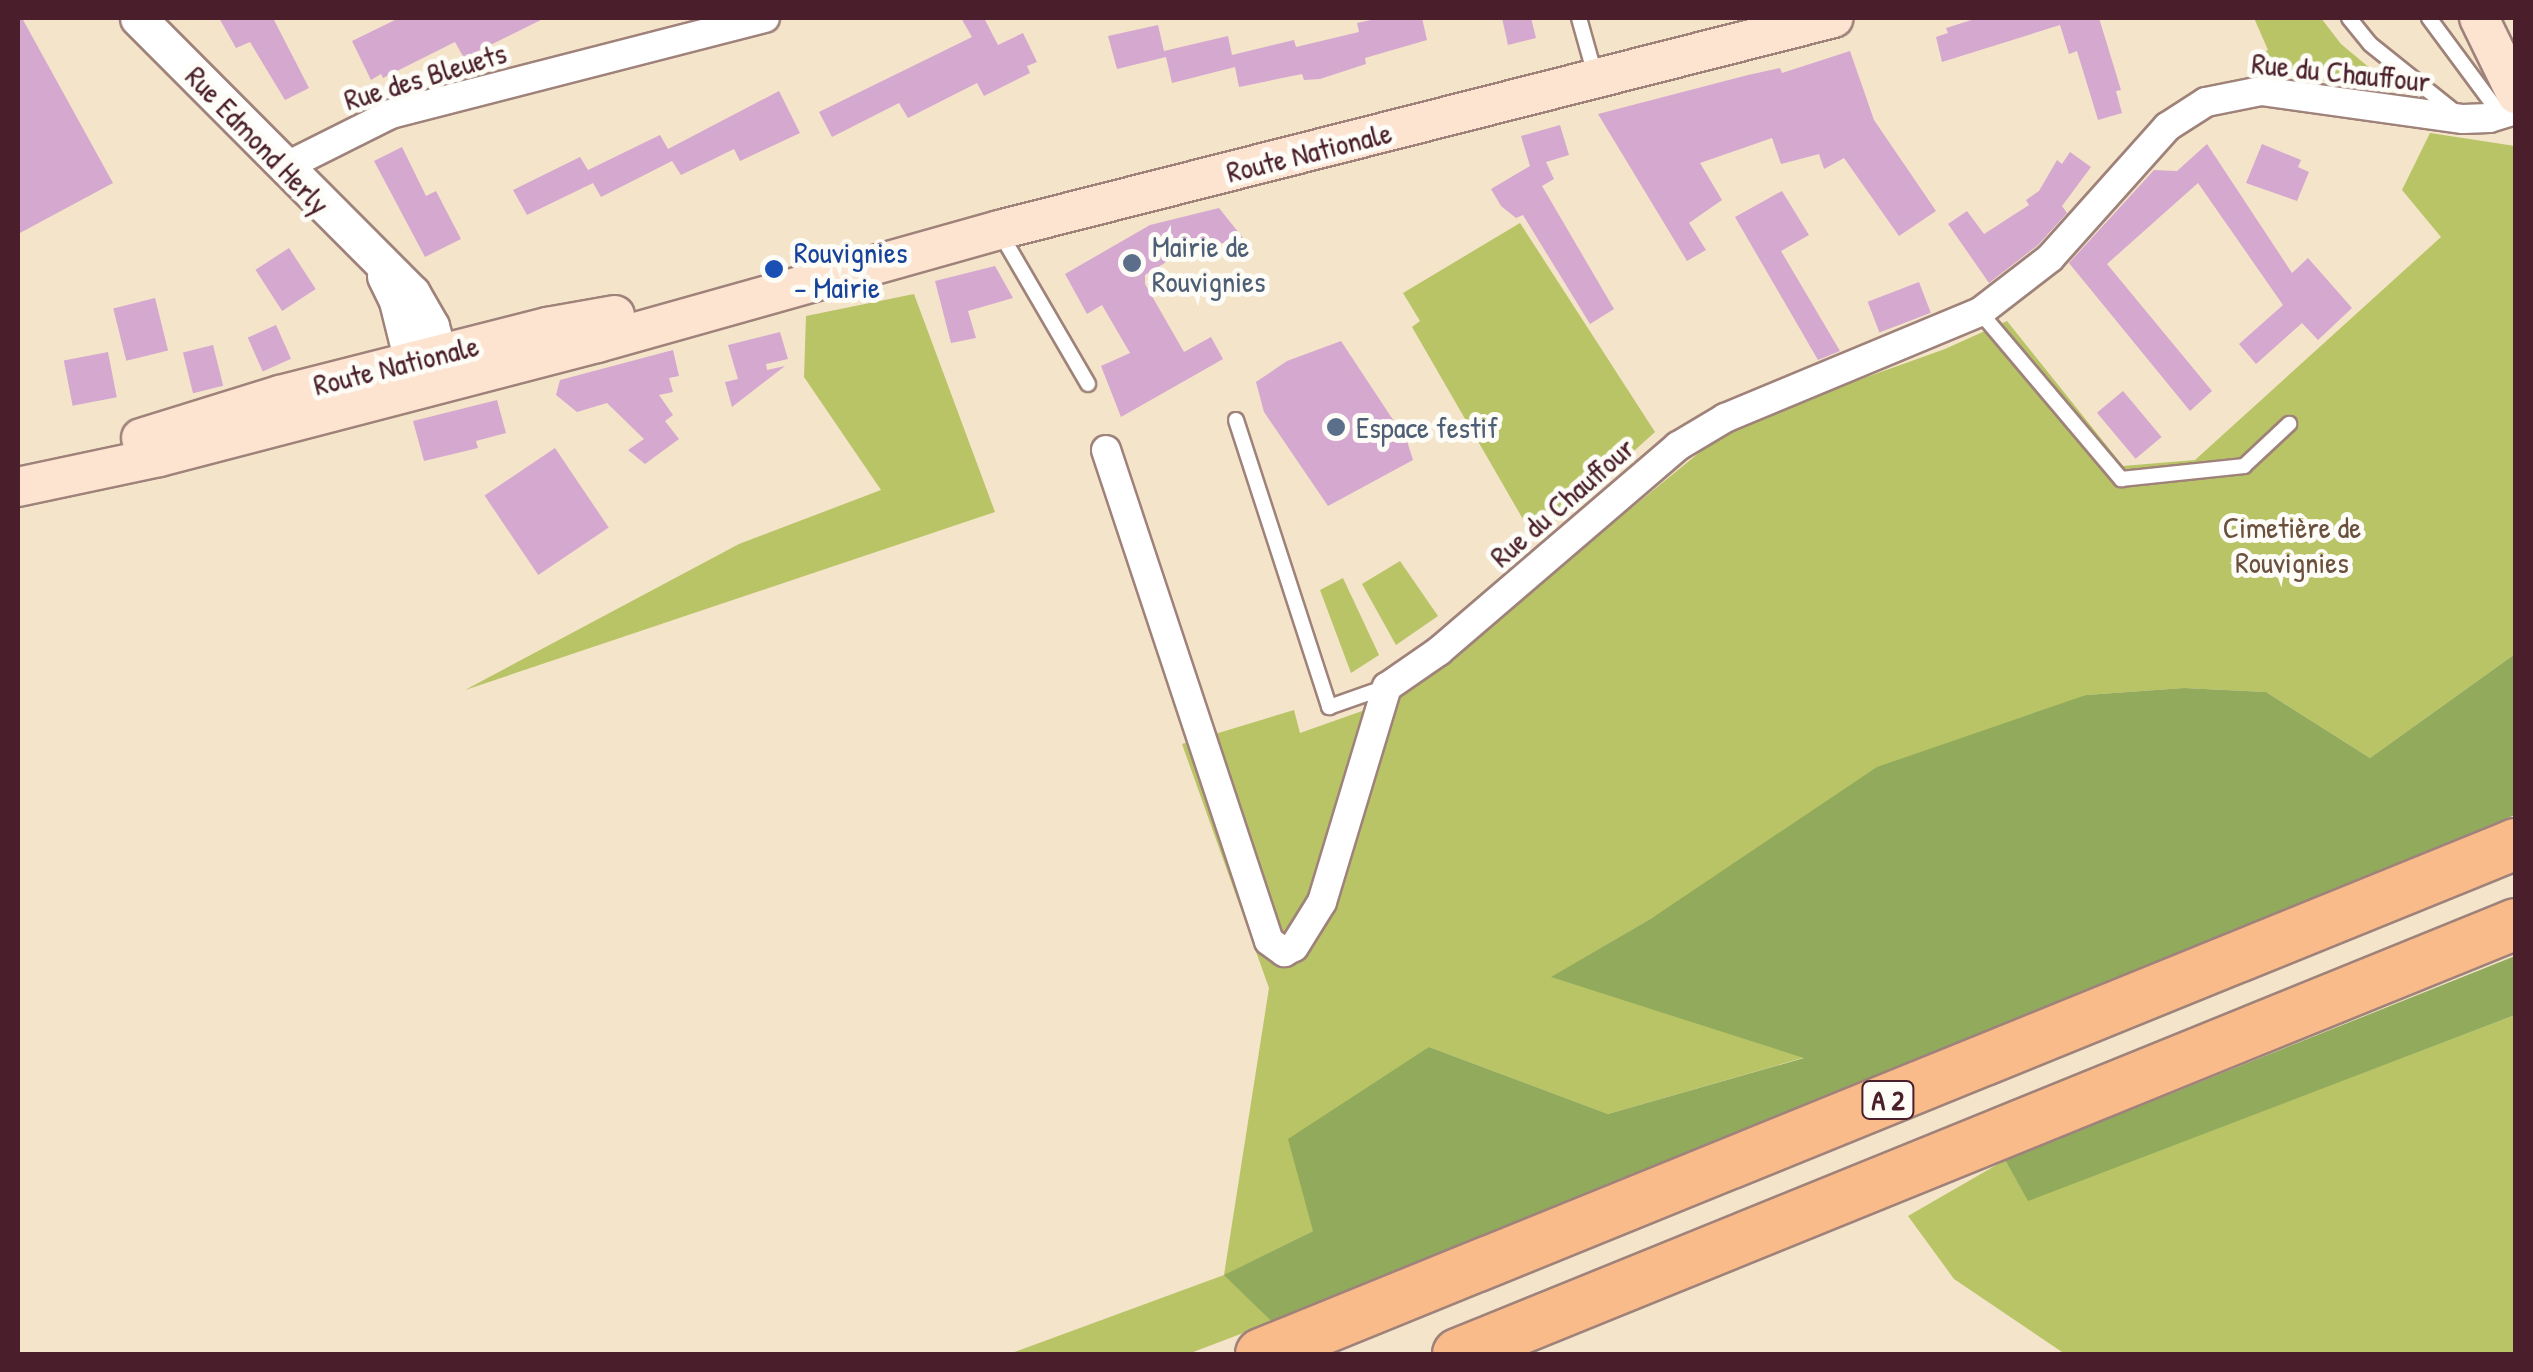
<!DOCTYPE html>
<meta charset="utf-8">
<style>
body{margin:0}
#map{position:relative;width:2533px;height:1372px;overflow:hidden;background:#f4e4ca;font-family:"Patrick Hand",sans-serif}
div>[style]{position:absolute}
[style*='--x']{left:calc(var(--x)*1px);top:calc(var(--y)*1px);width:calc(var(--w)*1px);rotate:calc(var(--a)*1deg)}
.green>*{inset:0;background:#b8c466}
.forest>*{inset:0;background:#92aa5b}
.building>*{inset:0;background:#d5a8d0;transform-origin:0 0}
.roads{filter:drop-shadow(2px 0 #9f827a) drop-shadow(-2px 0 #9f827a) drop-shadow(0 2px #9f827a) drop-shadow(0 -2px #9f827a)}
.service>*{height:14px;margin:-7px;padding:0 7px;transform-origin:7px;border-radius:7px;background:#fff}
.minor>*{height:28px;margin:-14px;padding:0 14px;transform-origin:14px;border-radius:14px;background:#fff}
.tertiary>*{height:35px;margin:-17.5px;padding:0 17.5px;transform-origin:17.5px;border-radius:17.5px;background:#fff}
.secondary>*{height:38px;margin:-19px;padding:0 19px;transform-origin:19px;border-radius:19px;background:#fde4d1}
.motorway>*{height:50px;margin:-25px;padding:0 25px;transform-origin:25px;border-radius:25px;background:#fabb8b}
.dots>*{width:28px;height:28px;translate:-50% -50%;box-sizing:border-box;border:5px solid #fdfcf7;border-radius:50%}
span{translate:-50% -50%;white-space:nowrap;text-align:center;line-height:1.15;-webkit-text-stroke:10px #fdfcf7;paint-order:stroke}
.shield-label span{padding:2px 8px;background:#fdfcf7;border:2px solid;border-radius:8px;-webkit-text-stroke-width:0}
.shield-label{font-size:28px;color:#4a1f2b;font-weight:700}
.street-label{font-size:30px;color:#4a1f2b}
.service-label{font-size:30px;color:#4e5e75}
.left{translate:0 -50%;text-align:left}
.transit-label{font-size:30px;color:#164399}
.park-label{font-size:30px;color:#6b513d}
.frame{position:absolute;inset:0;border:20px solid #4a1f2b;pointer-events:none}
</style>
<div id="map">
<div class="green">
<i style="clip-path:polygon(2254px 18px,2321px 18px,2341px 44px,2390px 85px,2383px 89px,2255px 72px,2255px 57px,2268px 50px)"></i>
<i style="clip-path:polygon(2430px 133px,2515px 146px,2515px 654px,2370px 758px,2266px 692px,2184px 688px,2086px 695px,1652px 918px,1552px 977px,1806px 1057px,1608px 1114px,1429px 1047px,1313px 1231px,1225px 1275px,1272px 1322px,1188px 1354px,1009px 1354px,1224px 1275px,1269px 988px,1182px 744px,1294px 710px,1300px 733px,1399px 698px,1733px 425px,1945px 349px,2007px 321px,2123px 466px,2195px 460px,2441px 237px,2402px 190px)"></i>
<i style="clip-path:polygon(1520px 223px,1655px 432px,1535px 540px,1412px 327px,1420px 321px,1403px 293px)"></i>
<i style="clip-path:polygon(914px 294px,995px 512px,465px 690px,739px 544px,881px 490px,804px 377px,806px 316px)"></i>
<i style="clip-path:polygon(1400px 561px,1438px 616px,1396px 645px,1362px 584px)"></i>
<i style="clip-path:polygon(1343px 578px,1379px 655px,1351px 673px,1320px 590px)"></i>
<i style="clip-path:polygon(2515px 1015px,2515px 1354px,2065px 1354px,1954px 1279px,1908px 1216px,2005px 1160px,2028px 1200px)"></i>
</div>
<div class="forest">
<i style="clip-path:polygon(2515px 654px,2515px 815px,1272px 1322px,1224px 1275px,1313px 1231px,1288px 1139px,1429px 1047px,1608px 1114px,1804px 1058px,1551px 977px,1652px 918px,1877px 767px,2086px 695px,2184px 688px,2266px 692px,2370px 758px)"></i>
<i style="clip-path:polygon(2515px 956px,2515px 1015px,2028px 1201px,2005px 1160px)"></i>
</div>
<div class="building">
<i style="clip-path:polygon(18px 18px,22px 18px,113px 183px,18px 234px)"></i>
<i style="clip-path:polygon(219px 18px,273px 18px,309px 88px,285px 100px,250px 42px,236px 48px)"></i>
<i style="clip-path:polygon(399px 18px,545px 18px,464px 58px,455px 42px,383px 78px,381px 74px,371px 80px,352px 41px)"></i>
<i style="clip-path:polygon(961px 18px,984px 18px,998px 45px,1023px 33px,1037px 62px,1027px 66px,1030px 73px,984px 96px,977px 83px,908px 118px,899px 103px,832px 137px,819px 112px,972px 37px)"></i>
<i style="clip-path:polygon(1380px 18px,1422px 18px,1427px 40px,1365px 58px,1366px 64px,1320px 79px,1304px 80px,1302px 74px,1239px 87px,1235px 67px,1172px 83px,1166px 57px,1117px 69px,1108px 36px,1158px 25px,1164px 51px,1228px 36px,1232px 55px,1294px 40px,1296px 47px,1359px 32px,1357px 23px)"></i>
<i style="clip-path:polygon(1502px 18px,1531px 18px,1536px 38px,1508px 45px)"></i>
<i style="clip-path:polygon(1978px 18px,2099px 18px,2121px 90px,2116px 91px,2122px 113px,2098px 120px,2077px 51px,2069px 54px,2060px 25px,1942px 62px,1936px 37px,1948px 33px,1946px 28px)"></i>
<i style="clip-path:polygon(1850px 51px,1874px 120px,1936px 211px,1899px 236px,1844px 158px,1824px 169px,1819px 154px,1781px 164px,1772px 138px,1700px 163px,1722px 200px,1689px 223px,1706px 250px,1687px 261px,1598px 114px,1748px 75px,1780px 68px,1782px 73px)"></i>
<i style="clip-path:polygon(779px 91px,800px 133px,740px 161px,734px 149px,681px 175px,672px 161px,601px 197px,593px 183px,527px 215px,513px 190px,580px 157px,588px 170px,660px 135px,668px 149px)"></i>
<i style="clip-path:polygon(1560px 125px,1569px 155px,1546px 162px,1554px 179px,1542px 186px,1614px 309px,1590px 324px,1523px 215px,1516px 218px,1501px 206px,1491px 189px,1530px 166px,1521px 136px)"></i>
<i style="clip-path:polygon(2207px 144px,2292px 273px,2308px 258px,2352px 308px,2318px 340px,2302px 323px,2256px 364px,2239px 344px,2283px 305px,2198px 183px,2107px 264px,2212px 391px,2190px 411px,2069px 263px,2154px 170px,2177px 171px)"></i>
<i style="clip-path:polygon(2262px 144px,2301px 160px,2298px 167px,2309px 172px,2297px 201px,2246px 183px)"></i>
<i style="clip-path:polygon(402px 147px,426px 196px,436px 191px,461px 239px,425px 257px,374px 161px)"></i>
<i style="clip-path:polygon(2070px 152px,2091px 167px,2062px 206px,2067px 213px,2038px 245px,1989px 283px,1948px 224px,1967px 211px,1984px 234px,2029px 205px,2026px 200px,2039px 191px,2057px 160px,2062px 164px)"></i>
<i style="clip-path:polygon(1782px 191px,1809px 235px,1781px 251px,1840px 351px,1818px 360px,1735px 217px)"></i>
<i style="clip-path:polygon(1219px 208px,1243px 238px,1181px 253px,1145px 275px,1145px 284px,1184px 352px,1211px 337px,1223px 359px,1121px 417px,1101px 366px,1130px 353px,1102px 305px,1087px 314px,1065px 274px,1150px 225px)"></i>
<i style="left:289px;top:248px;width:49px;height:40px;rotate:57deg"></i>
<i style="clip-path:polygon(995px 266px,1013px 298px,968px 311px,976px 338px,951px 343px,935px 281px)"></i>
<i style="left:1919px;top:282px;width:33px;height:55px;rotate:69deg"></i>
<i style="left:155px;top:298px;width:54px;height:43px;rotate:76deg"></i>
<i style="left:276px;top:325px;width:37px;height:31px;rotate:66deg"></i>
<i style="clip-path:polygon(780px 332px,788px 359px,766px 364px,767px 370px,785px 366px,732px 407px,725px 382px,738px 379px,728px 345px)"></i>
<i style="clip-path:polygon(1341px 341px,1407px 441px,1413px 460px,1328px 506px,1264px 412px,1256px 382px,1287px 361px)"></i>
<i style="left:213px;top:345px;width:42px;height:31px;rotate:76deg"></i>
<i style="clip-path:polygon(673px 350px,679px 376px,669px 378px,673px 392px,659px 395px,673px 415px,665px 421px,679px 439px,645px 464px,628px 450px,644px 439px,607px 403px,577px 412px,556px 395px,560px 380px)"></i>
<i style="left:108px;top:352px;width:46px;height:45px;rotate:79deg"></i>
<i style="left:2123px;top:391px;width:60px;height:34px;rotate:50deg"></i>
<i style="clip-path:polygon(497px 400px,506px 433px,476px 441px,478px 448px,424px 461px,413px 421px)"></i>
<i style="left:555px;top:448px;width:96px;height:85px;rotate:56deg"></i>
</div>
<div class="roads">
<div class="service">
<i style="--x:1579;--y:18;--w:59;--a:74.3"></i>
<i style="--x:2349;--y:18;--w:33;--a:51"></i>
<i style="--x:2370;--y:44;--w:110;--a:38.7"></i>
<i style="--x:2429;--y:18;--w:119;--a:53.5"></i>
<i style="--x:999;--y:231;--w:177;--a:59.8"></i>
<i style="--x:1980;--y:312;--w:219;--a:49.8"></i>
<i style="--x:2121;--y:479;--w:124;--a:-6"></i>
<i style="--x:2244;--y:466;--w:62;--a:-43"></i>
<i style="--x:1236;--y:420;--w:302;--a:72"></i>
<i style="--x:1329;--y:707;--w:60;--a:-19.3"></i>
</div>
<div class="minor">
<i style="--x:285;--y:167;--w:119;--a:-26.6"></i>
<i style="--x:391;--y:114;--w:386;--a:-14.4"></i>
<i style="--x:1106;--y:450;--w:517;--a:71.64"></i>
<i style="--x:1269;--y:941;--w:19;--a:36"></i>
<i style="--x:1284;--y:952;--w:11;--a:-27"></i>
<i style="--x:1294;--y:947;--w:53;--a:-58.1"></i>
<i style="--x:1322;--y:902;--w:225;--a:-73.2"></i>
<i style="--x:1387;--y:687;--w:63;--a:-34.7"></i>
<i style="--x:1439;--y:651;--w:315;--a:-40.6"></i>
<i style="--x:1678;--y:446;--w:55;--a:-30.8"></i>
<i style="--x:1725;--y:418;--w:276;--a:-22.6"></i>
<i style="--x:1980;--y:312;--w:88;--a:-37.6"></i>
<i style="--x:2050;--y:258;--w:176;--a:-48.2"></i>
<i style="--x:2167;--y:127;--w:46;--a:-32.7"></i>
<i style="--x:2206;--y:102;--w:56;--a:-11.3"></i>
<i style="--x:2261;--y:91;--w:204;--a:7.9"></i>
<i style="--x:2463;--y:119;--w:26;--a:-2"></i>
<i style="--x:2489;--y:118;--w:28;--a:-17"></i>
</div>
<div class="tertiary">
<i style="--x:138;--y:18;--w:388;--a:45.1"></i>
<i style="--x:412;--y:293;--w:38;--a:60"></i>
<i style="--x:431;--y:326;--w:57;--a:74.7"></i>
<i style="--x:385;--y:276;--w:28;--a:64"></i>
<i style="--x:397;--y:301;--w:91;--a:76"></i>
</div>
<div class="secondary">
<i style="--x:2479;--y:18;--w:85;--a:64"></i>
<i style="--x:141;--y:438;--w:145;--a:-17.2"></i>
<i style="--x:280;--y:395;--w:276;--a:-14.3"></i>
<i style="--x:547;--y:327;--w:69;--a:-10"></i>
<i style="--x:18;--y:487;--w:144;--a:-12"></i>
<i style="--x:159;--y:457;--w:453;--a:-14.6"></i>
<i style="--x:597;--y:343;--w:418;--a:-15.7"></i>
<i style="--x:999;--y:230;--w:861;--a:-14.25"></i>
</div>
<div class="motorway">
<i style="--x:1261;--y:1354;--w:1355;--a:-22.12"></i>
<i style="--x:1458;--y:1354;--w:1142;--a:-22.12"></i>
</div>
</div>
<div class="dots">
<i style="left:1132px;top:263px;background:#5c6f8a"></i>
<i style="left:774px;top:269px;background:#1a4fb4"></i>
<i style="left:1336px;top:427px;background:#5c6f8a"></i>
</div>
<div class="shield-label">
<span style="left:1888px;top:1100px">A 2</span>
</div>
<div class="street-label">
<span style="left:2341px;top:72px;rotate:6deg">Rue du Chauffour</span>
<span style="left:425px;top:76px;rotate:-17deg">Rue des Bleuets</span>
<span style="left:258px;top:140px;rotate:46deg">Rue Edmond Herly</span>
<span style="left:1309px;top:152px;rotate:-14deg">Route Nationale</span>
<span style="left:396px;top:365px;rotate:-14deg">Route Nationale</span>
<span style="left:1562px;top:502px;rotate:-41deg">Rue du Chauffour</span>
</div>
<div class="service-label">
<span class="left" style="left:1152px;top:263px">Mairie de<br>Rouvignies</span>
<span class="left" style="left:1356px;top:427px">Espace festif</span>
</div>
<div class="transit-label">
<span class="left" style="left:794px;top:269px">Rouvignies<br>– Mairie</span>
</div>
<div class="park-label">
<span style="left:2292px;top:544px">Cimetière de<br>Rouvignies</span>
</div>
<div class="frame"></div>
</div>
